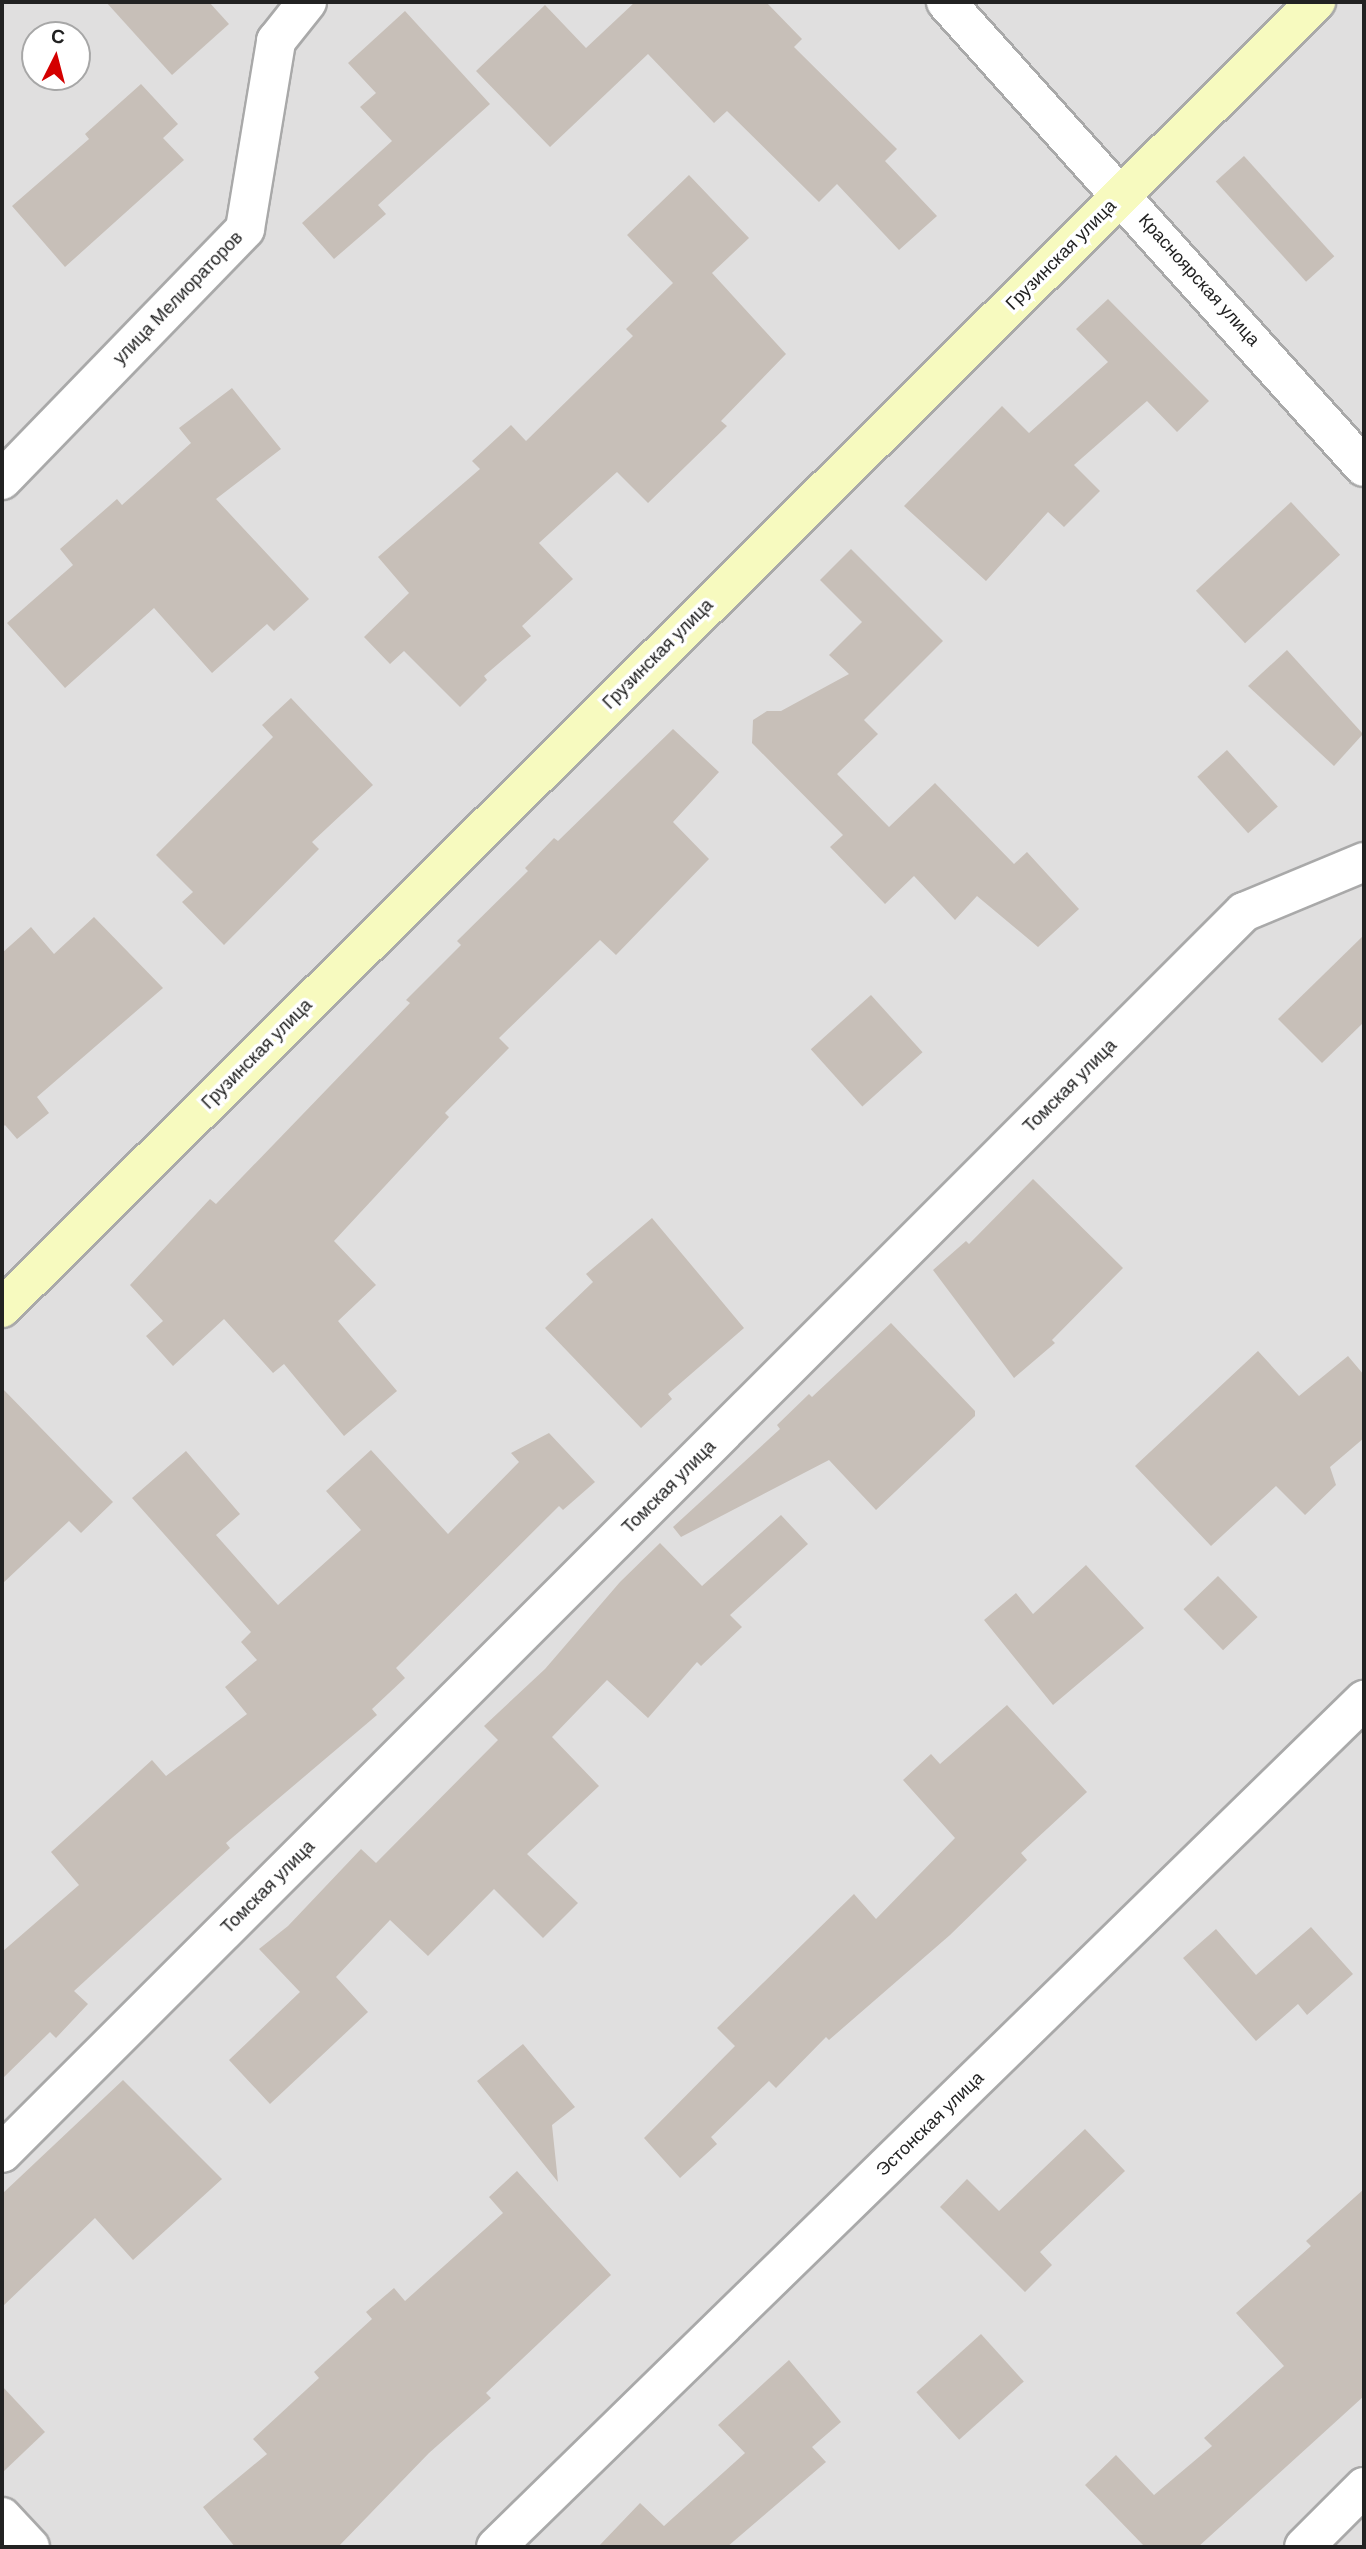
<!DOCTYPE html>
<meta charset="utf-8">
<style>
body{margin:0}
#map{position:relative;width:1366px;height:2549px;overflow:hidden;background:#f2efe9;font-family:"DM Sans",sans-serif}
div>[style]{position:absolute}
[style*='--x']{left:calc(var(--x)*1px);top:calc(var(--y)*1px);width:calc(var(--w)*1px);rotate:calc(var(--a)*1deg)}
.residential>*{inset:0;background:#e0dfdf}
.building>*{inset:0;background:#c7bfb8;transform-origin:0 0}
.roads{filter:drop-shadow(2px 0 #a9a9a9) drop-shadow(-2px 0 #a9a9a9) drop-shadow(0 2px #a9a9a9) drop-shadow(0 -2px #a9a9a9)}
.street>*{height:38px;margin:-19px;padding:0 19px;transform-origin:19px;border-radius:19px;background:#fff}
.secondary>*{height:38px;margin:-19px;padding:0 19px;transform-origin:19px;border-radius:19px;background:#f7fabf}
span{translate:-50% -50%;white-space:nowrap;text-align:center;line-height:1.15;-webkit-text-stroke:7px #fff;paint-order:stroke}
.street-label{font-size:18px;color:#222}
.frame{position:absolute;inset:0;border:4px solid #222;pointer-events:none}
.north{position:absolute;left:21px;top:21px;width:70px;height:70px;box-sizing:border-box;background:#fff;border:2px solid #a7a7a7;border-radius:50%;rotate:6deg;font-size:19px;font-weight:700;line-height:28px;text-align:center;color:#222}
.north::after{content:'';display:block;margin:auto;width:24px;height:32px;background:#d40000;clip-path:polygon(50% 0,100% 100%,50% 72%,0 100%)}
</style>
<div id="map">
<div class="residential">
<i style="clip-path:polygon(evenodd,2px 2px,1364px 2px,1364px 2547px,2px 2547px,2px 2px,35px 35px,77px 35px,77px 77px,35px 77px,35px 35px)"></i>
</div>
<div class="building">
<i style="clip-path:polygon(106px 2px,209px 2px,229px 24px,172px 75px)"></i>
<i style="clip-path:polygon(635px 2px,766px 2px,802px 39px,794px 47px,897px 149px,885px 161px,937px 216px,899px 250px,837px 184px,819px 202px,727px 111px,714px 123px,648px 54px,550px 147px,476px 71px,545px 5px,586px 48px)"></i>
<i style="clip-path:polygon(405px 11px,490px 104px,378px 205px,386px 214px,334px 259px,302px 223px,392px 141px,360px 107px,376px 93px,348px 63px)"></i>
<i style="clip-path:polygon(141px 84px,178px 124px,163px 138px,184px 160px,65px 267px,12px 206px,89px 139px,85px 134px)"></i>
<i style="left:1244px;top:156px;width:135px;height:38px;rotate:48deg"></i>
<i style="clip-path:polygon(689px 175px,749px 238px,712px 273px,786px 354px,721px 421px,727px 426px,648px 503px,617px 472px,539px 543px,573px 579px,522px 626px,531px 636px,484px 676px,487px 680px,460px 707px,404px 651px,390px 664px,364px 637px,409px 593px,378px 557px,480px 469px,472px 461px,511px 425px,526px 441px,633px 336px,626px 329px,673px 283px,627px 235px)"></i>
<i style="clip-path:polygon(1108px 299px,1209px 401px,1177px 432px,1147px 401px,1074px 465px,1100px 491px,1064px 527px,1048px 512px,986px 581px,904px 506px,1002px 406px,1029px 433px,1108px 362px,1076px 329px)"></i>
<i style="clip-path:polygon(232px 388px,281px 449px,216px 499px,309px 599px,274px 631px,267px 624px,212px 673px,154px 608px,65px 688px,7px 623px,73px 565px,60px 549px,117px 499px,122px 505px,191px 443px,179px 428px)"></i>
<i style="left:1291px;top:502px;width:72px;height:130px;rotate:47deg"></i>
<i style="clip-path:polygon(851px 549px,943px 641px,864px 720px,878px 734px,837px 774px,889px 827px,935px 783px,1014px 864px,1027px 852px,1079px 909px,1038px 947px,977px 896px,955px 920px,914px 876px,885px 904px,830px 847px,843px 835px,752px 743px,753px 720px,767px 711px,781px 711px,849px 674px,829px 655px,862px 622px,820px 580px)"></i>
<i style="clip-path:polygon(1287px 650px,1363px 734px,1334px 766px,1248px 686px)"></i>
<i style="clip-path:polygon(291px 698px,373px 785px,312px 842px,319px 849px,224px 945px,182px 902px,193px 892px,156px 855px,273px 737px,262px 725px)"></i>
<i style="clip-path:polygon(673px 729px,719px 772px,673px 822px,709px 859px,616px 955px,600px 940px,499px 1038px,509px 1048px,445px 1113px,449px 1117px,334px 1241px,376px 1285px,338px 1321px,397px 1391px,344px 1436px,284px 1364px,273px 1373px,224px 1319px,173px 1366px,146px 1336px,163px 1321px,130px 1285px,210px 1199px,216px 1204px,410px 1003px,406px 1000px,461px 945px,457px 941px,528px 871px,525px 868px,554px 838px,558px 841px)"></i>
<i style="left:1227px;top:750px;width:76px;height:40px;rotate:48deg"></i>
<i style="clip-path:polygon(94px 917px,163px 988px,37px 1097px,49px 1113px,17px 1139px,5px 1125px,2px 1128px,2px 953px,31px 927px,54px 954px)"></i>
<i style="clip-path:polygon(1364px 935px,1364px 1022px,1322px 1063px,1278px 1019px)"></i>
<i style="left:871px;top:995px;width:77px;height:81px;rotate:48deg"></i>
<i style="clip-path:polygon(1033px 1179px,1123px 1268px,1052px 1340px,1055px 1343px,1014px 1378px,933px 1270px,966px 1241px,969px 1244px)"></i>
<i style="clip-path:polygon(652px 1218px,744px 1328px,668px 1394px,672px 1399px,641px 1428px,545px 1328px,593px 1282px,586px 1274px)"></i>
<i style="clip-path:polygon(891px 1323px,975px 1411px,975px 1416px,876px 1510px,829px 1460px,681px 1537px,673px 1527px,780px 1429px,777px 1425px,809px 1394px,812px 1397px)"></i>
<i style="clip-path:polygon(1258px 1351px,1299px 1396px,1348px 1356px,1364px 1375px,1364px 1438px,1330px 1467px,1336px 1485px,1305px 1515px,1276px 1486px,1211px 1546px,1135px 1466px)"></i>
<i style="clip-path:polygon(2px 1388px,113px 1502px,81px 1533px,69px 1521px,2px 1584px)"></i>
<i style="clip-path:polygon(549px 1433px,595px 1482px,563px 1510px,559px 1506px,396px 1668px,405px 1678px,372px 1709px,377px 1715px,226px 1843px,230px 1848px,74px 1991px,88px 2004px,56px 2038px,50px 2032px,2px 2079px,2px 1952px,79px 1885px,51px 1852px,152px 1760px,166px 1776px,247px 1714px,225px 1687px,257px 1660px,241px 1642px,251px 1632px,132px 1498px,186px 1451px,240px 1514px,216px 1535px,278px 1605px,361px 1530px,326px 1491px,371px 1450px,448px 1534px,519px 1462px,511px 1453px)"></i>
<i style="clip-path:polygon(781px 1515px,808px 1544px,730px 1615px,742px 1627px,701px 1666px,697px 1662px,648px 1718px,607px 1680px,552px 1737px,599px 1786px,527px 1854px,578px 1903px,543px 1938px,494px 1889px,428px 1956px,390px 1920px,336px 1977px,368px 2012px,270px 2104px,229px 2060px,300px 1992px,259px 1949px,288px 1926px,361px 1849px,376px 1863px,498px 1740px,484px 1726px,545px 1669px,620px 1582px,660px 1543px,702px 1586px)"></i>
<i style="clip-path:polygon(1086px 1565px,1144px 1628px,1053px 1705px,984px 1620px,1016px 1593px,1033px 1614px)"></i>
<i style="left:1218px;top:1576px;width:57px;height:48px;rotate:46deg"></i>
<i style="clip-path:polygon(1007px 1705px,1087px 1792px,1021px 1853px,1027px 1860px,950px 1935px,829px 2040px,826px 2037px,776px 2088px,769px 2081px,711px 2137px,717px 2144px,680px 2178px,644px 2138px,735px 2046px,717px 2028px,854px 1894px,876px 1919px,955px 1838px,903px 1780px,931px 1754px,940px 1764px)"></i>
<i style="clip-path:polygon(1311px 1927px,1353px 1974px,1307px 2015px,1298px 2004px,1256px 2041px,1183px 1958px,1216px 1929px,1256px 1975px)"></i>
<i style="clip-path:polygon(523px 2044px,575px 2107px,552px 2125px,558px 2182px,477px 2081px)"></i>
<i style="clip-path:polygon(123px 2080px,222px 2179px,133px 2260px,95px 2218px,2px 2307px,2px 2194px)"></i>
<i style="clip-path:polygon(1085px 2129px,1125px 2171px,1040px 2252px,1052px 2265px,1025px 2292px,940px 2207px,967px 2179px,999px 2211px)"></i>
<i style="clip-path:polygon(517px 2171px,611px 2275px,486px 2393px,491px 2398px,429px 2453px,338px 2547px,235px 2547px,203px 2507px,267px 2454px,253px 2439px,319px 2378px,314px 2372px,372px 2319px,366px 2312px,394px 2288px,405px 2301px,503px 2213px,489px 2197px)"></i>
<i style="clip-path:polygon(1364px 2189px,1364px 2396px,1198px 2547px,1145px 2547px,1085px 2485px,1116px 2455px,1154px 2495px,1212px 2446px,1204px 2438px,1284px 2366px,1236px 2313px,1311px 2246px,1306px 2241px)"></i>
<i style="left:981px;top:2334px;width:64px;height:87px;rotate:48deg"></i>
<i style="clip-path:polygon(789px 2360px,841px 2422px,812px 2447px,826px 2462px,727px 2547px,598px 2547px,640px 2503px,664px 2526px,745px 2453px,718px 2425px)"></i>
<i style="clip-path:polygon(2px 2386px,45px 2432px,2px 2473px)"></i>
</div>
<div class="roads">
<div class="street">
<i style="--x:946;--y:2;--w:625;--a:48.05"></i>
<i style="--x:2;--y:480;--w:349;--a:-45.9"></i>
<i style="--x:245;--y:229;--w:191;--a:-80.6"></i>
<i style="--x:276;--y:41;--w:50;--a:-51.5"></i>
<i style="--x:2;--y:2153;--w:1756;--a:-44.98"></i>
<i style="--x:1244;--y:912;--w:130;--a:-22.6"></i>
<i style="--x:2;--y:2517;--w:41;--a:47"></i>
<i style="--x:496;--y:2547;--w:1213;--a:-44.3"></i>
<i style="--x:1304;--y:2547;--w:85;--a:-45"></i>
</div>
<div class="secondary">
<i style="--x:2;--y:1308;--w:1853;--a:-44.83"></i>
</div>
</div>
<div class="street-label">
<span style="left:1061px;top:255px;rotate:-45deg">Грузинская улица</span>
<span style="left:1199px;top:280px;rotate:48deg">Красноярская улица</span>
<span style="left:178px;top:298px;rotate:-46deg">улица Мелиораторов</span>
<span style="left:658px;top:654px;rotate:-45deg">Грузинская улица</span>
<span style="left:257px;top:1054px;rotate:-45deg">Грузинская улица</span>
<span style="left:1070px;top:1086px;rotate:-45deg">Томская улица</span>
<span style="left:669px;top:1487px;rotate:-45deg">Томская улица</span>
<span style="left:268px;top:1887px;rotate:-45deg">Томская улица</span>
<span style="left:930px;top:2124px;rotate:-44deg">Эстонская улица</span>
</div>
<div class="frame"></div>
<div class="north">С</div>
</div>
